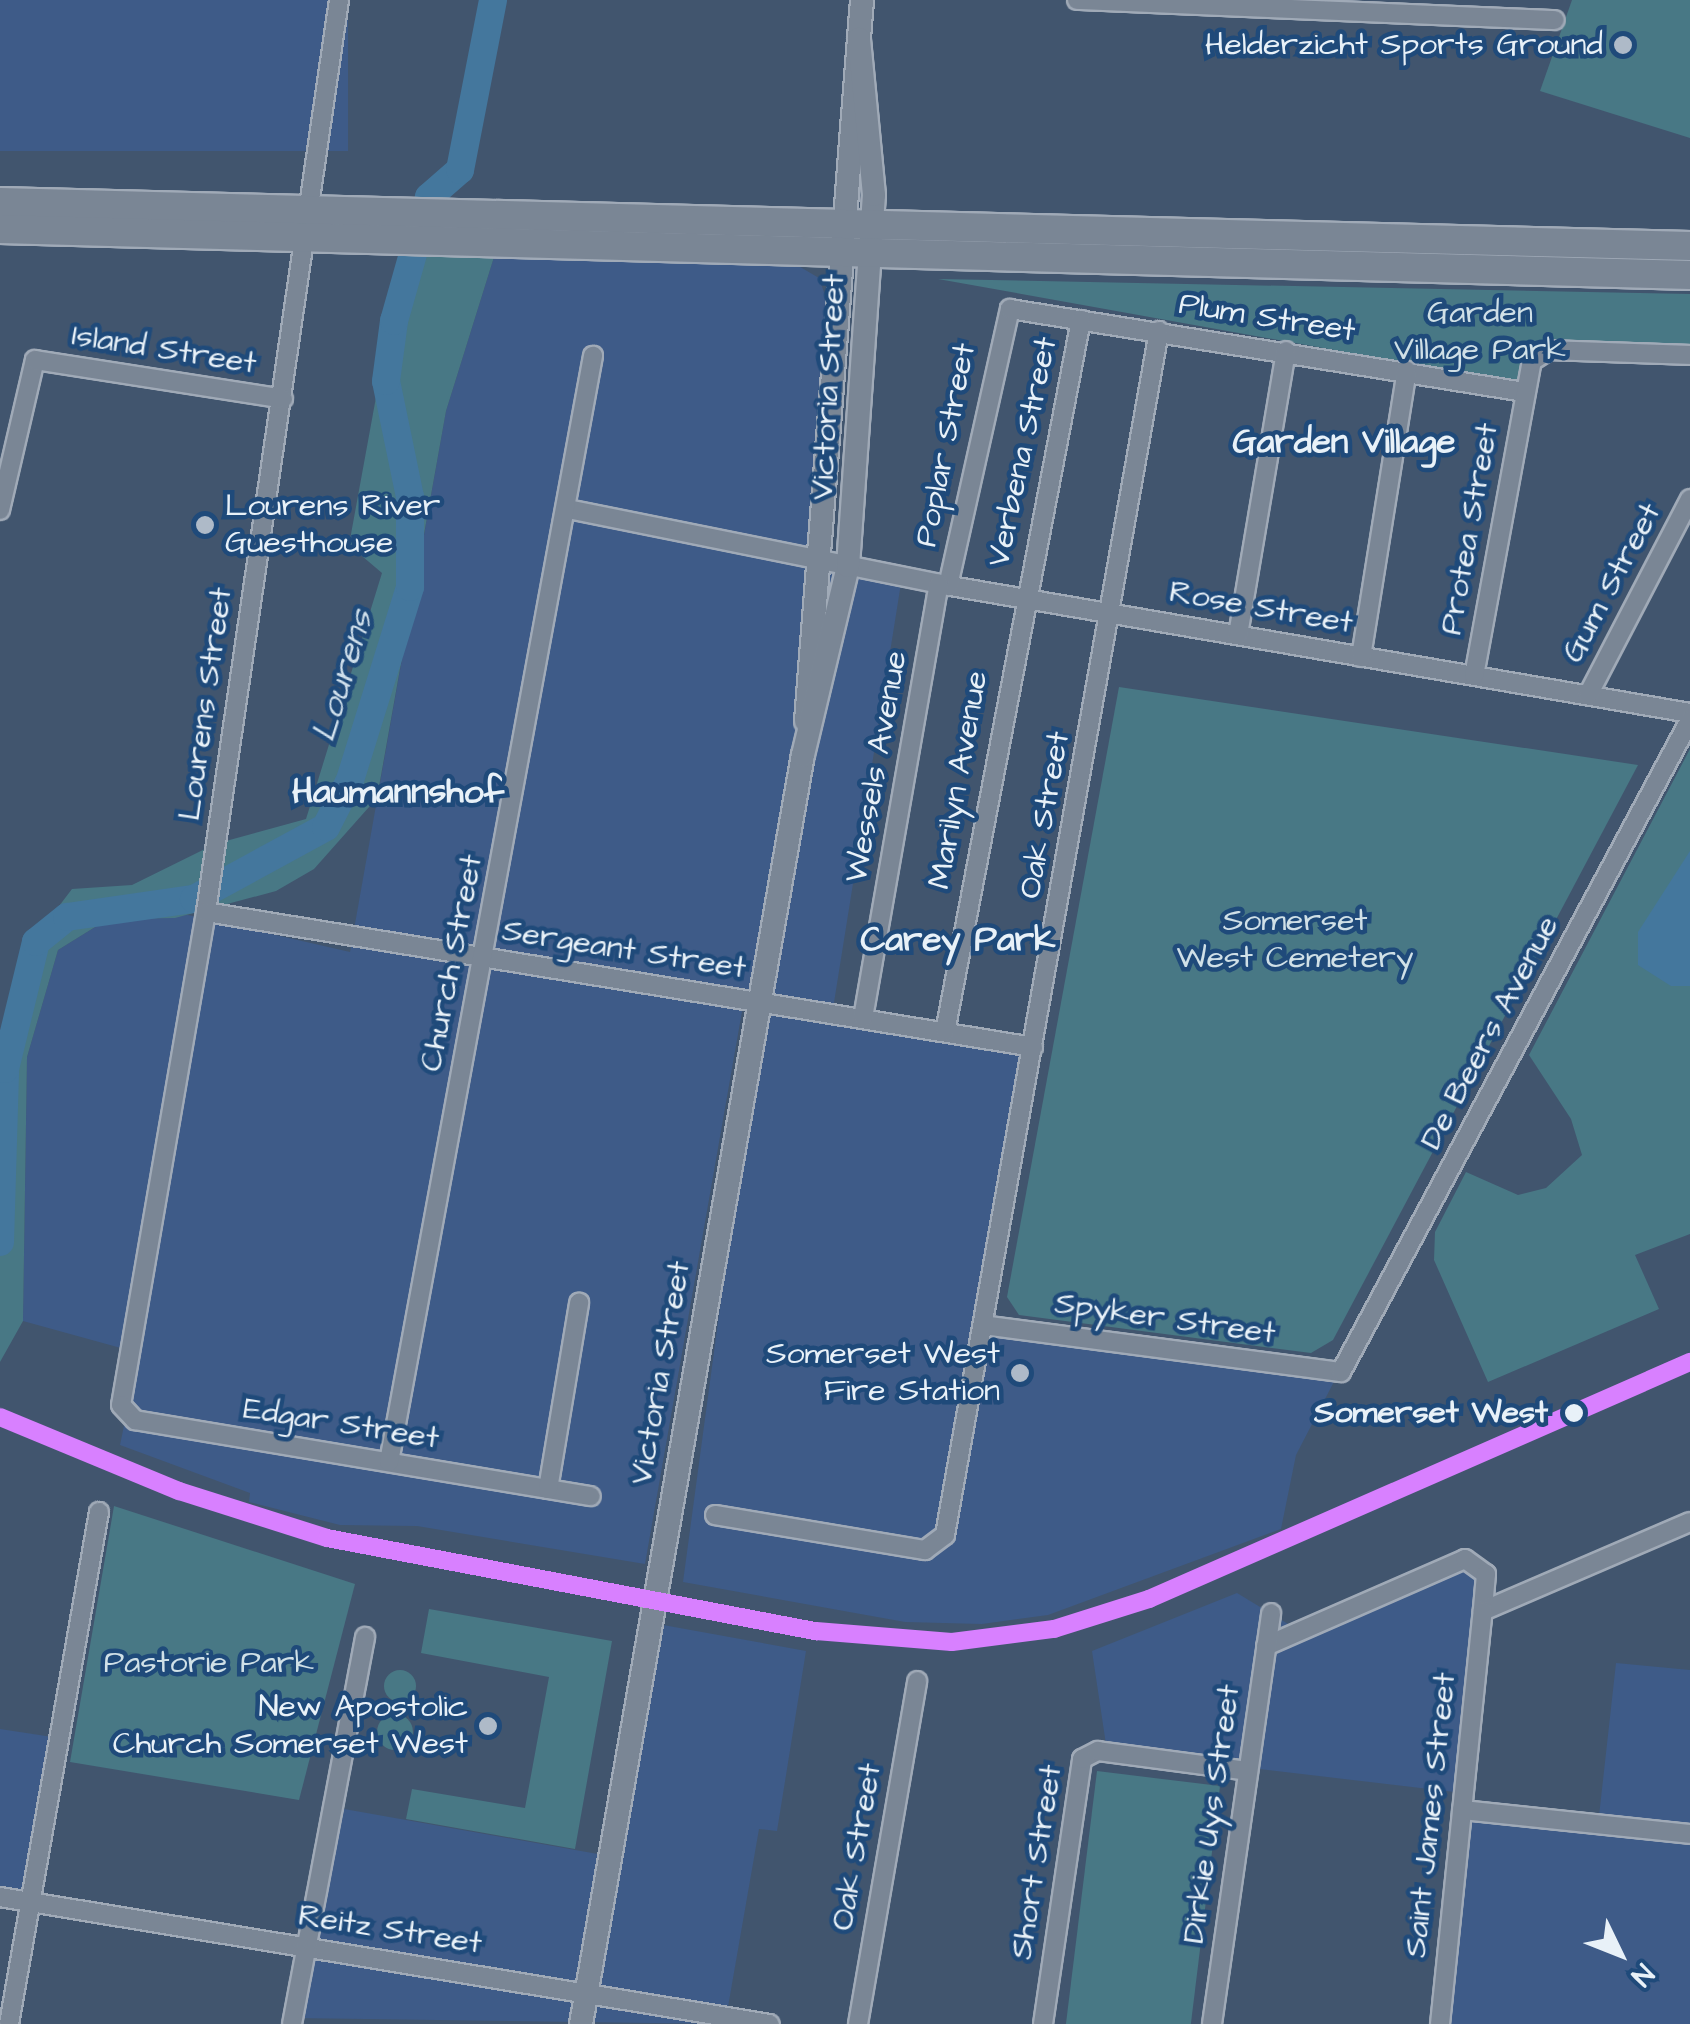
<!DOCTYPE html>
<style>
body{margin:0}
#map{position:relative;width:1690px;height:2024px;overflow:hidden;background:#41556e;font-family:"Architects Daughter",sans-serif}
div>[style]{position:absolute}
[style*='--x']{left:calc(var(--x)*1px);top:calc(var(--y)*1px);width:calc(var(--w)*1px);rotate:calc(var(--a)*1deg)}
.built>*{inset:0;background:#3e5b88;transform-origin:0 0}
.green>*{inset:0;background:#487885;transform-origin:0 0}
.round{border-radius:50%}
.water>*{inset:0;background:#44779d}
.river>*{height:28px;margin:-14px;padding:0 14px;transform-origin:14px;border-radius:14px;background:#44779d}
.roads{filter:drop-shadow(2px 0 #a0aab7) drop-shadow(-2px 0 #a0aab7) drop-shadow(0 2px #a0aab7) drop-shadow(0 -2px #a0aab7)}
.minor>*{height:18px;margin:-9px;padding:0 9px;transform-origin:9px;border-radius:9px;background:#7a8695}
.major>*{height:22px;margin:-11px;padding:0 11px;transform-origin:11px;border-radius:11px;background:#7a8695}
.highway>*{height:28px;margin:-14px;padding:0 14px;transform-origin:14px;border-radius:14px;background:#7a8695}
.rail-1>*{height:18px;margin:-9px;padding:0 9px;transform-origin:9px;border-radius:9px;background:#d880ff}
.dots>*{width:28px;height:28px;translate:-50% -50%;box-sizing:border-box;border:5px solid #1f4a7a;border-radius:50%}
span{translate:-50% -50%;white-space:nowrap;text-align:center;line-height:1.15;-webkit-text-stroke:9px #1f4a7a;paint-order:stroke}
.poi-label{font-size:32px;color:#e8f1f8}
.right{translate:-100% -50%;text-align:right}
.left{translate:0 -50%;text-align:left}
.park-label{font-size:32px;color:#d0e0e7}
.street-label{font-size:32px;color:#e8f1f8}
.stop-label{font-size:32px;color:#e8f1f8;font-weight:700}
.neighbourhood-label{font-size:35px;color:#e8f1f8;font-weight:700}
.water-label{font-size:35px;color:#cfdfeb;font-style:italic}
.north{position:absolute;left:1570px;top:1904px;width:100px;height:100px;-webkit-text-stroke:8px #1f4a7a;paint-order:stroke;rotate:133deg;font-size:28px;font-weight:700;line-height:40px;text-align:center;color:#e8f1f8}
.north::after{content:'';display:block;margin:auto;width:35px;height:45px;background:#e8f1f8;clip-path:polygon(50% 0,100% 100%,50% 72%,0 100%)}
</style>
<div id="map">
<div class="built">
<i style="left:0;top:0;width:348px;height:151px"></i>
<i style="clip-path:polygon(494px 257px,790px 261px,819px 278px,826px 298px,812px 559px,902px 577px,832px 1015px,1029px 1052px,983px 1325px,1338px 1374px,1296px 1455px,1281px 1529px,1048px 1615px,982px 1624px,905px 1622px,683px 1582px,761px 1003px,744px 1000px,645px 1564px,417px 1526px,340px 1525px,249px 1502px,250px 1493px,120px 1445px,139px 1353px,23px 1321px,27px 1057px,58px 950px,108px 919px,188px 915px,350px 952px,446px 411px)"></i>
<i style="clip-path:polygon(1459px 1560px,1481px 1564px,1463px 1793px,1107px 1751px,1092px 1651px,1237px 1593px,1298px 1630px)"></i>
<i style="clip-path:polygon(652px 1623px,806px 1651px,777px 1831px,759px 1829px,725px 2024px,293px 2018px,333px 1807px,609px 1856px)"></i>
<i style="clip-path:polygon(1616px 1663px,1690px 1670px,1690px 2024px,1441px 2024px,1461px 1810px,1598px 1825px)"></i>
<i style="clip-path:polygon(0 1729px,59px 1738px,31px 1902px,0 1896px)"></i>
</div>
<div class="green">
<i style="clip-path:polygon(1572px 0,1690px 0,1690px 138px,1540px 91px)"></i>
<i style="clip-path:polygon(402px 255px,494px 257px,446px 411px,377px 798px,314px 869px,276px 891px,175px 918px,108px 919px,58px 950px,27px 1057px,23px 1321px,0 1362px,0 1051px,27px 948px,72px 889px,132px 885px,215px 844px,306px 819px,382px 573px,349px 545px)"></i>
<i style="clip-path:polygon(938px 279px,1690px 294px,1690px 353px,1534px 343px,1518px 383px)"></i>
<i style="clip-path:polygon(1119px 687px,1638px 765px,1333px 1340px,1311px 1353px,1019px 1315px,1007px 1297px)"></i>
<i style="clip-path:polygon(1690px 749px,1690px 1234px,1635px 1255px,1659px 1309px,1488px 1382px,1434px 1260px,1435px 1232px,1466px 1172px,1518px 1195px,1546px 1188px,1582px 1155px,1571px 1119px,1529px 1055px)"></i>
<i style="clip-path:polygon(114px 1506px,355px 1584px,299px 1800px,70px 1762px)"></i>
<i style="clip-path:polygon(429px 1609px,612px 1641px,575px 1849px,406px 1819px,412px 1789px,525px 1808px,549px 1677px,421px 1653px)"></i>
<i class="round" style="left:384px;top:1670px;width:32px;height:32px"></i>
<i class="round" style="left:377px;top:1714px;width:36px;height:36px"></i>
<i style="left:1097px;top:1771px;width:124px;height:255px;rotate:7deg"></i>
</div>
<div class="water">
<i style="clip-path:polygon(1690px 851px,1690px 986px,1671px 986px,1638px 965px,1638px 932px)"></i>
</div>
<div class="river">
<i style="--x:0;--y:1242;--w:173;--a:-88.3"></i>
<i style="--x:5;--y:1069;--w:131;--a:-76.3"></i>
<i style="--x:36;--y:942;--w:40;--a:-39"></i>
<i style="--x:67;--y:917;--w:128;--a:-8.1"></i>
<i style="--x:194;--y:899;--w:150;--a:-28.6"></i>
<i style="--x:326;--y:827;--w:53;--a:-62.9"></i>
<i style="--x:350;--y:780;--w:202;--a:-72.7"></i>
<i style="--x:410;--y:587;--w:90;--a:-90"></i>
<i style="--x:410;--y:497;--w:118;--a:-101.7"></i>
<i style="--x:386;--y:381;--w:61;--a:-82.4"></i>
<i style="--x:394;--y:321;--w:129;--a:-74.2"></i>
<i style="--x:429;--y:197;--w:41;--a:-41.1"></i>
<i style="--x:460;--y:170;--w:173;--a:-79"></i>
</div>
<div class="roads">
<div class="minor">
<i style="--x:339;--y:0;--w:922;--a:98.3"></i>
<i style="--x:206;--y:912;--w:500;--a:99.78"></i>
<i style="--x:121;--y:1405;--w:21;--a:47"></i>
<i style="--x:135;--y:1420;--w:462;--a:9.5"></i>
<i style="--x:1077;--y:0;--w:478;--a:2.4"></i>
<i style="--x:568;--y:509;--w:379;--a:11.4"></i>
<i style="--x:939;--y:584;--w:762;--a:9.75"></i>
<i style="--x:0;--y:510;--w:154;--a:-76.9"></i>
<i style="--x:35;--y:360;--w:251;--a:8.9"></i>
<i style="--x:948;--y:586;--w:284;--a:-77.4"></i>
<i style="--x:1010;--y:309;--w:521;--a:9.17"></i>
<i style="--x:1238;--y:635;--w:288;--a:-80.4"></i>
<i style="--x:1361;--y:657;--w:290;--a:-80.9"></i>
<i style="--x:1474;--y:676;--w:320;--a:-79.6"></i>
<i style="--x:1532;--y:361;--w:20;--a:-33"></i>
<i style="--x:1549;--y:350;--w:141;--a:2"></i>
<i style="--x:1588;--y:695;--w:221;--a:-62.5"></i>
<i style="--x:206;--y:912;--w:838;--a:9.27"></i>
<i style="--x:863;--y:1018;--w:441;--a:-80.1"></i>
<i style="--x:945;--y:1032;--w:725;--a:-79.19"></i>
<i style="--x:983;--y:1325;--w:361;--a:7.5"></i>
<i style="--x:1341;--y:1372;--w:740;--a:-61.84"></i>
<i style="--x:389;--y:1462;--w:1125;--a:-79.55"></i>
<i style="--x:548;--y:1489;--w:189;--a:-80.5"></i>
<i style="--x:715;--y:1515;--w:213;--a:9.5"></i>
<i style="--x:925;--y:1550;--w:25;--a:-37"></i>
<i style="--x:945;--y:1535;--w:1223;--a:-79.92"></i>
<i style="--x:1266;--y:1646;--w:217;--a:-23.6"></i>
<i style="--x:1465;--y:1559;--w:26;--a:36"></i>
<i style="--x:1486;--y:1574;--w:37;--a:95"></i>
<i style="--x:1483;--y:1611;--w:225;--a:-23.3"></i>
<i style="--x:1462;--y:1810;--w:229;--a:6"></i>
<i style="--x:0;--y:1897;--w:780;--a:9.37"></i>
<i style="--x:9;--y:2024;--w:520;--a:-80.03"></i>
<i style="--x:292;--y:2024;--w:394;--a:-79.3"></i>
<i style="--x:858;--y:2024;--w:348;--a:-80.2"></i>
<i style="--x:1043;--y:2024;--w:268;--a:-81.6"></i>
<i style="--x:1082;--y:1759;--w:18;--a:-27"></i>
<i style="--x:1098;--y:1751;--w:151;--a:7.6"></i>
<i style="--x:1212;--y:2024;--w:415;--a:-81.8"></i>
<i style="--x:1440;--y:2024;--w:415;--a:-84.1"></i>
</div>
<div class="major">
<i style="--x:806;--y:721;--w:723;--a:-85.56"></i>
<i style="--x:581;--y:2024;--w:1288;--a:-80.08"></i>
<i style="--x:803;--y:755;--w:194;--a:-76.6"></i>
<i style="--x:848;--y:566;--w:372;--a:-86"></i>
<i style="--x:874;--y:195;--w:157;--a:-95.5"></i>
</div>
<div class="highway">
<i style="--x:0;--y:202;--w:1691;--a:1.49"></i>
<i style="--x:0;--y:229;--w:1691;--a:1.56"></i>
</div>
</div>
<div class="rail-1">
<i style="--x:0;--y:1417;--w:194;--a:22.5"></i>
<i style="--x:179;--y:1491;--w:155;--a:17.6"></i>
<i style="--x:327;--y:1538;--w:498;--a:10.8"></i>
<i style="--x:816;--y:1631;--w:136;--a:4.6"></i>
<i style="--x:952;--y:1642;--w:103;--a:-7.3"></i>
<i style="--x:1054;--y:1629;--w:100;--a:-17.5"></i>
<i style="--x:1149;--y:1599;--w:591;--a:-23.66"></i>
</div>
<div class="dots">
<i style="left:1623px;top:45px;background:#aebac8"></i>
<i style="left:205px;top:525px;background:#aebac8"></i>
<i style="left:1020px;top:1373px;background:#aebac8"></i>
<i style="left:1574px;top:1413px;background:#e8f1f8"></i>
<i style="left:488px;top:1726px;background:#aebac8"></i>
</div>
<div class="poi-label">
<span class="right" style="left:1603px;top:45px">Helderzicht Sports Ground</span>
<span class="left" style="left:225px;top:525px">Lourens River<br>Guesthouse</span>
<span class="right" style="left:1000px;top:1373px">Somerset West<br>Fire Station</span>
<span class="right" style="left:468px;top:1726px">New Apostolic<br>Church Somerset West</span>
</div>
<div class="park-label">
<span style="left:1480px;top:332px">Garden<br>Village Park</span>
<span style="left:1295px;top:940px">Somerset<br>West Cemetery</span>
<span style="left:209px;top:1663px">Pastorie Park</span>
</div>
<div class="street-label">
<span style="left:1267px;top:318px;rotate:9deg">Plum Street</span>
<span style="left:164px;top:350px;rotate:9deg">Island Street</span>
<span style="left:829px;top:387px;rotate:-87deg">Victoria Street</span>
<span style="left:946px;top:445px;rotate:-79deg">Poplar Street</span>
<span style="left:1023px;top:452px;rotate:-78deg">Verbena Street</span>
<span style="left:1470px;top:529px;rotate:-80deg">Protea Street</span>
<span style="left:1612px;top:583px;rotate:-62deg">Gum Street</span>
<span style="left:1261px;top:608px;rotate:10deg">Rose Street</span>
<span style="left:206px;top:704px;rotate:-82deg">Lourens Street</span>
<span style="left:877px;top:767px;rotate:-80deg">Wessels Avenue</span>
<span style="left:959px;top:780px;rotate:-80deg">Marilyn Avenue</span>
<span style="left:1045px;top:815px;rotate:-80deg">Oak Street</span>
<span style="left:624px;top:950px;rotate:9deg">Sergeant Street</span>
<span style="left:452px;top:963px;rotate:-79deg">Church Street</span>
<span style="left:1490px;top:1033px;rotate:-62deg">De Beers Avenue</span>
<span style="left:1165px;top:1319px;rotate:8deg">Spyker Street</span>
<span style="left:661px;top:1373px;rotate:-80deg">Victoria Street</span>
<span style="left:341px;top:1424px;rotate:9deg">Edgar Street</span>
<span style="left:1212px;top:1814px;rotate:-82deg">Dirkie Uys Street</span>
<span style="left:1431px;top:1815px;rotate:-84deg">Saint James Street</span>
<span style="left:857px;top:1847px;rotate:-80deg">Oak Street</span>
<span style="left:1037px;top:1862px;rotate:-81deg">Short Street</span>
<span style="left:390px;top:1930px;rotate:9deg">Reitz Street</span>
</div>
<div class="stop-label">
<span class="right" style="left:1548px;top:1413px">Somerset West</span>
</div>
<div class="neighbourhood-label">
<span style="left:1344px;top:442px">Garden Village</span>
<span style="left:398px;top:792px">Haumannshof</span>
<span style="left:958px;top:940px">Carey Park</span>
</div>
<div class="water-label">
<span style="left:343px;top:676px;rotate:-73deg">Lourens</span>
</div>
<div class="north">N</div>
</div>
